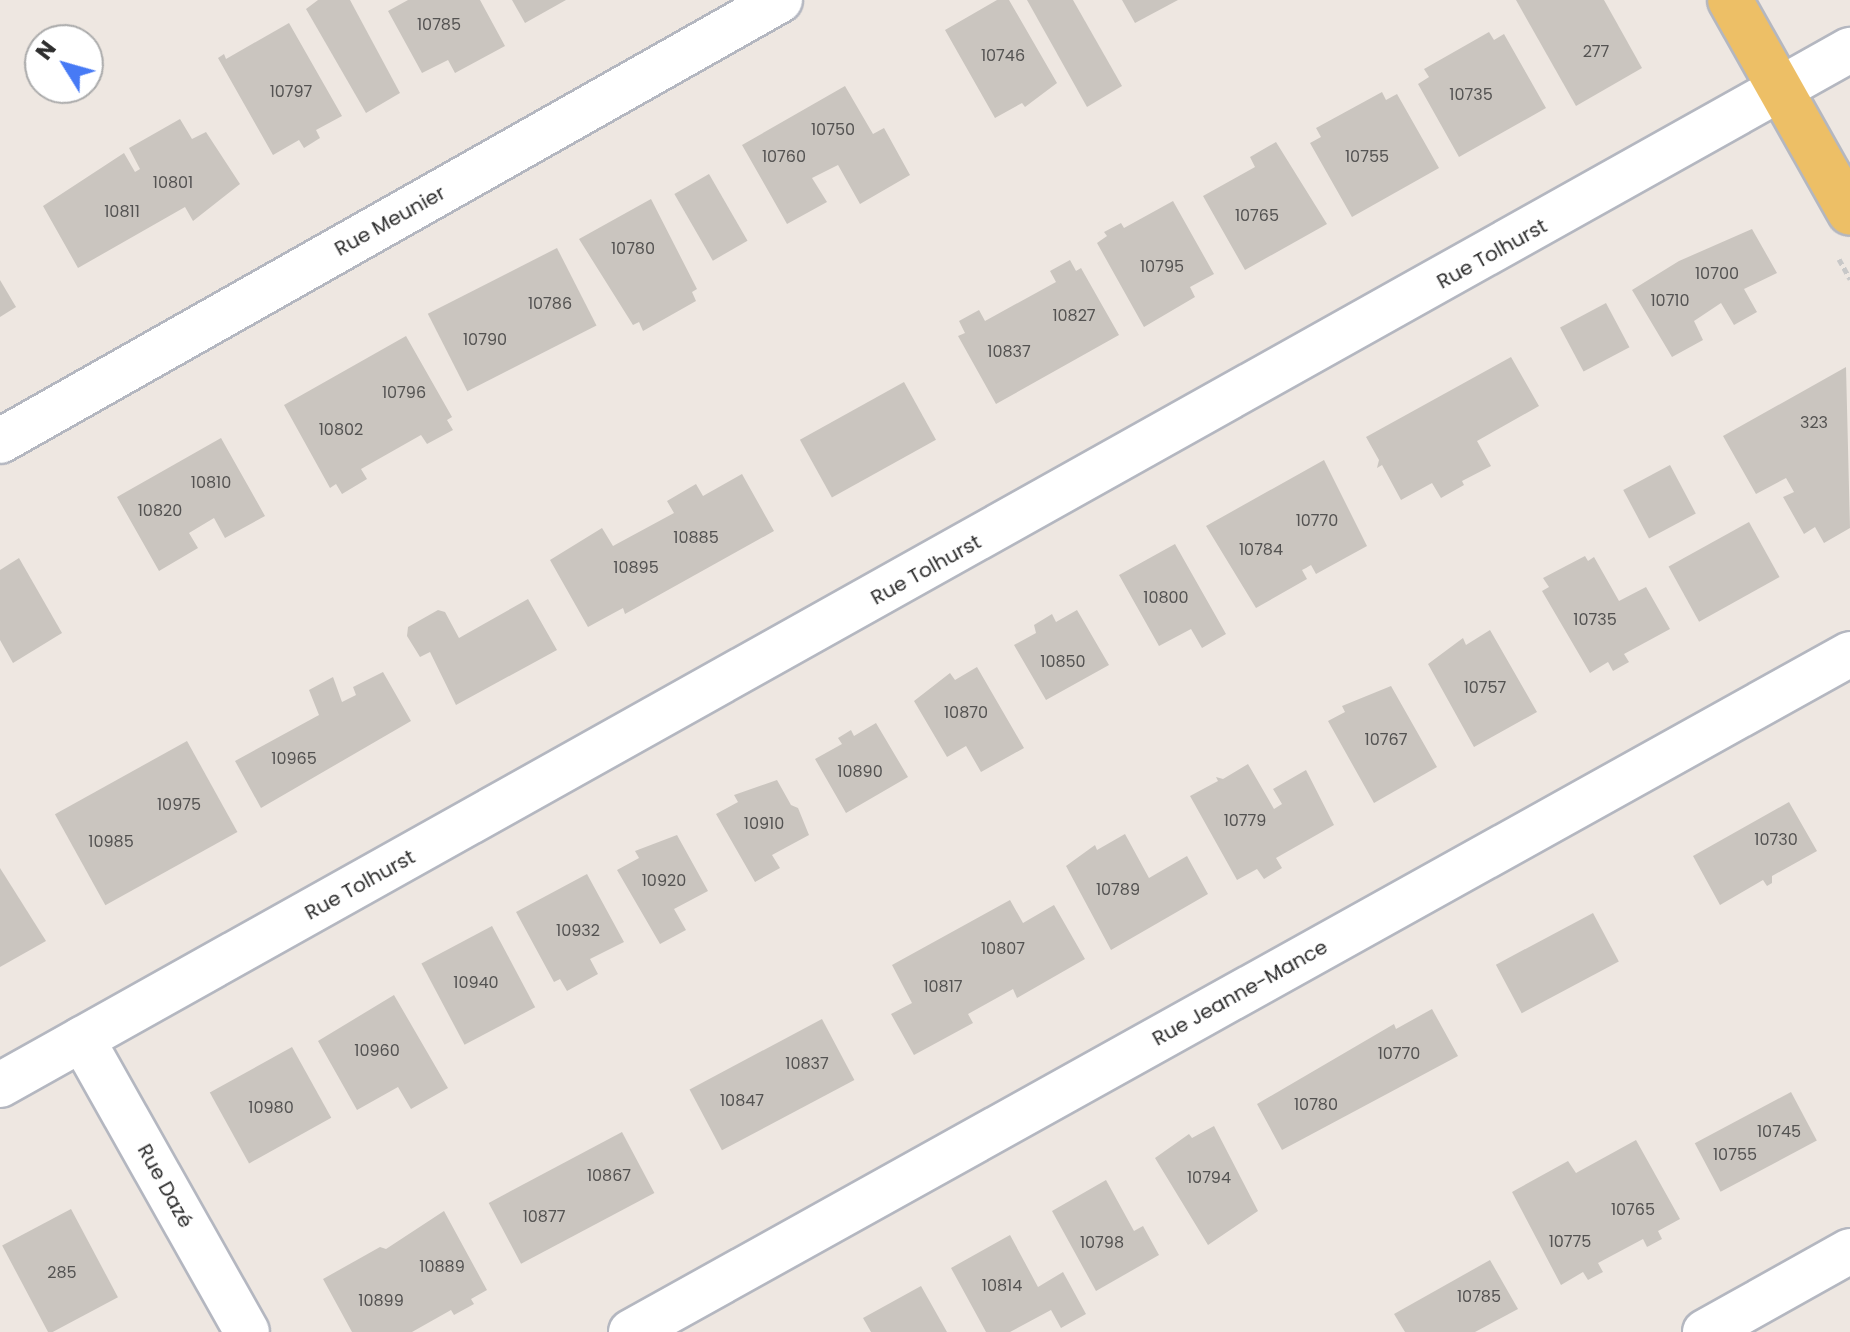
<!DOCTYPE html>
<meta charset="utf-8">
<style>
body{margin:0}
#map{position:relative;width:1850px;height:1332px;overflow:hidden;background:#eee7e1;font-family:Poppins,sans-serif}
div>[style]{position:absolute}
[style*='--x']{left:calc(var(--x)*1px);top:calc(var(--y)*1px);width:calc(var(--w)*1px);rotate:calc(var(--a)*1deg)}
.building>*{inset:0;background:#cac5bf;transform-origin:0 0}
.path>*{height:5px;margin-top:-2.5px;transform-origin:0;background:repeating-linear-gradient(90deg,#c8c8c8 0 6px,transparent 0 10px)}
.roads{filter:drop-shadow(2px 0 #b4b7c0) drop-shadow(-2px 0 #b4b7c0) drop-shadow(0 2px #b4b7c0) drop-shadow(0 -2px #b4b7c0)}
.minor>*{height:44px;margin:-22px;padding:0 22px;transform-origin:22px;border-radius:22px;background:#fff}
.primary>*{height:44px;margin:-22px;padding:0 22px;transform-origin:22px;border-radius:22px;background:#edbf66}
span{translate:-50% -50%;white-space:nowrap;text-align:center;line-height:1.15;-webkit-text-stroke:7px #fff;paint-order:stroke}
.number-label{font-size:16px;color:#545352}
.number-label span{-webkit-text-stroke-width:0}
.street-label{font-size:20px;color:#2d2d2d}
.north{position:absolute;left:24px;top:24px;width:80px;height:80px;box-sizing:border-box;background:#fff;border:2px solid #ababab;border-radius:50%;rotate:307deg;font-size:22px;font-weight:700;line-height:32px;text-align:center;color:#2d2d2d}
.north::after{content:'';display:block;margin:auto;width:28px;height:36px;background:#477af5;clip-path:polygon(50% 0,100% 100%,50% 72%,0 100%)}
</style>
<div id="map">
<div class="building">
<i style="clip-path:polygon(318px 0,350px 0,400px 93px,366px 113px,306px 9px)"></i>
<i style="clip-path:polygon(408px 0,480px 0,505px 46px,455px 73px,448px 60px,422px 73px,388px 11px)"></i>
<i style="clip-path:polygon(512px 0,566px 0,525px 23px)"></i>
<i style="clip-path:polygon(997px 0,1009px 0,1057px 83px,1025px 107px,1022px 103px,995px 118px,945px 30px)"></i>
<i style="clip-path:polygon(1027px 0,1073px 0,1122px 86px,1087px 107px)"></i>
<i style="clip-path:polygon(1122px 0,1178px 0,1135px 23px)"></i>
<i style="clip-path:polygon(1516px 0,1604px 0,1642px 68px,1576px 106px)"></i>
<i style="clip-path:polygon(289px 23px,342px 116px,316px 130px,320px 138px,304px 148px,299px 140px,273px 155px,218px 58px,224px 54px,226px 59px)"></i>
<i style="clip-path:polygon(1489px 32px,1494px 40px,1504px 34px,1546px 108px,1459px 157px,1418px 84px,1429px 77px,1424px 69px)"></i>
<i style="clip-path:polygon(845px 86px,873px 134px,884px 128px,910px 175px,860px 204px,838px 165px,812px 178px,827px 202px,787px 224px,742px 145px)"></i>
<i style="clip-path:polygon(1382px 92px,1386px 100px,1397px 94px,1439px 168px,1352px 217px,1310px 143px,1321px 137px,1316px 128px)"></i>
<i style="clip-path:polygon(180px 119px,192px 139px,206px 132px,240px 184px,193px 221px,185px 207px,78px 268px,43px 206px,124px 153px,135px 172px,140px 169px,129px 148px)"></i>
<i style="clip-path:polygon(1276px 142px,1327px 224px,1245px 270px,1203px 196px,1255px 167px,1250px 157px)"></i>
<i style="left:709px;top:174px;width:77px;height:40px;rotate:60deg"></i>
<i style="clip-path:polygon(651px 199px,697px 289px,692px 292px,696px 301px,643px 331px,639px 322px,633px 325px,579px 239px)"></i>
<i style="clip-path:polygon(1173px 201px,1214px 274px,1190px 287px,1195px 297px,1144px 327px,1097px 243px,1107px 236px,1104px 232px,1121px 223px,1124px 228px)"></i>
<i style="clip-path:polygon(1752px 229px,1777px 273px,1744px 289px,1757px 312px,1734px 325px,1721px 303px,1694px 321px,1703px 340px,1672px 357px,1632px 290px,1679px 261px)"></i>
<i style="left:557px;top:248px;width:87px;height:145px;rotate:63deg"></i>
<i style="clip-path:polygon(1070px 260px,1076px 271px,1081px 268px,1119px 335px,996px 404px,958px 336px,965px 333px,959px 321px,979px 310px,985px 321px,1056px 282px,1050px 271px)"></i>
<i style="clip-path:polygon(0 280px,16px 307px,0 317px)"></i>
<i style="left:1606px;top:303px;width:50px;height:52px;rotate:62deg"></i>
<i style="clip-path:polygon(406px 336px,452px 417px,447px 420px,453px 430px,427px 444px,421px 435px,361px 469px,367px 479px,342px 494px,336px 484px,330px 488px,284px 405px)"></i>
<i style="clip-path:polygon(1511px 357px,1539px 406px,1477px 441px,1491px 466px,1462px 481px,1464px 485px,1441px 498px,1432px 483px,1401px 500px,1382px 465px,1377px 468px,1379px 460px,1366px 437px)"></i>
<i style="clip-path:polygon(1846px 367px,1850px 528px,1824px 543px,1815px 527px,1804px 534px,1783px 497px,1794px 492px,1786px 478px,1756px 494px,1723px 436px)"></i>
<i style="left:904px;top:382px;width:66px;height:119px;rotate:61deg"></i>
<i style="clip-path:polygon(221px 438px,265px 516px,225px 538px,214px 518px,189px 533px,198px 548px,159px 571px,117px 497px)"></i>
<i style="clip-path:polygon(1324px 460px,1367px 546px,1316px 574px,1311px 565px,1306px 568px,1302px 570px,1307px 579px,1256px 608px,1206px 526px)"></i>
<i style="left:1670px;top:465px;width:55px;height:53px;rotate:62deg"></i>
<i style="clip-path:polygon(742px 474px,774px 531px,625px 614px,623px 608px,588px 627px,550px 560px,602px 528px,613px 546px,674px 513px,667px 501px,696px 484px,703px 496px)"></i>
<i style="left:1749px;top:522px;width:63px;height:92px;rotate:61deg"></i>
<i style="clip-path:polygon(1175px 544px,1226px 634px,1202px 648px,1191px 629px,1159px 646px,1119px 575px)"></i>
<i style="clip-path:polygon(1585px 556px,1588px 561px,1594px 557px,1619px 601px,1646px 587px,1670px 629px,1624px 654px,1629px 662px,1613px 671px,1608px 662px,1590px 673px,1542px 591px,1549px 587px,1543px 578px)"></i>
<i style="clip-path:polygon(19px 558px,62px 633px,13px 663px,0 640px,0 570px)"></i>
<i style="clip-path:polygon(528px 599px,557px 650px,456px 705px,430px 652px,420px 657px,407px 636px,408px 627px,438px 610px,445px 612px,459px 638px)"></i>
<i style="clip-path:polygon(1077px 610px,1109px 665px,1046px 700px,1014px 645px,1036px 633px,1034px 625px,1052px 614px,1056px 622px)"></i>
<i style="clip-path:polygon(1490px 630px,1537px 712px,1474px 747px,1428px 664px,1463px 638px,1466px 645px)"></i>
<i style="clip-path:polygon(977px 667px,1024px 748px,981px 772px,966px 746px,947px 757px,914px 701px,950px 673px,955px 680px)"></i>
<i style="clip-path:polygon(383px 672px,411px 721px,261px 808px,235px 761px,319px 715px,309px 690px,333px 677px,342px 702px,356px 695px,353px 687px)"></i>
<i style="clip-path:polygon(1391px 686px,1437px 767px,1374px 803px,1328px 721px,1345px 712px,1342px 706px)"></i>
<i style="clip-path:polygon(876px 723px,908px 777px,846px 813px,815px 759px,842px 744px,838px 738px,851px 730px,854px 736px)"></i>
<i style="left:187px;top:741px;width:104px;height:151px;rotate:61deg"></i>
<i style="clip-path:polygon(1248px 764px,1274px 809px,1282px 804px,1273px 789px,1306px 770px,1334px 825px,1276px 858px,1282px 868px,1264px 879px,1257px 869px,1237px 880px,1190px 796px,1218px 781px,1216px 777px,1223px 779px)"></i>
<i style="clip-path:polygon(777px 780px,791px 805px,798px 808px,809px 835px,772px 855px,780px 868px,755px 882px,716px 814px,738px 802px,734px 795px)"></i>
<i style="clip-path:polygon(1789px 802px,1817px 851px,1772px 876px,1772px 883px,1767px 886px,1763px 880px,1720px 905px,1693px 856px)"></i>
<i style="clip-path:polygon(1125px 834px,1149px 878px,1187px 856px,1208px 894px,1111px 950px,1066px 866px,1095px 845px,1097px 850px)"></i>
<i style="clip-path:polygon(677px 835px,708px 891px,674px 909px,686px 930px,660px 944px,617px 870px,639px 858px,635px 851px)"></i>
<i style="clip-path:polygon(0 868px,46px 941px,0 967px)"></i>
<i style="clip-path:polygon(587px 874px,624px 942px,590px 959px,598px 974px,567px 991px,560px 979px,554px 982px,516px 912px)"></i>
<i style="clip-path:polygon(1010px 900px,1023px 923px,1054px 905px,1085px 959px,1017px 998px,1013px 989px,968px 1014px,973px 1023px,914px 1055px,891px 1014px,912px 1003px,892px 965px)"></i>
<i style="left:1593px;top:913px;width:55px;height:110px;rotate:62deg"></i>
<i style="left:492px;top:926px;width:92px;height:80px;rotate:62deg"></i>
<i style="clip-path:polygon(394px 995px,448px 1088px,411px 1109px,398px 1087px,357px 1110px,318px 1041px)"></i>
<i style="clip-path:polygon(1432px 1009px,1458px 1056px,1282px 1150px,1257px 1104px,1394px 1024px,1396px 1029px)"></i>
<i style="left:822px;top:1019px;width:69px;height:150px;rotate:62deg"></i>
<i style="left:292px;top:1047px;width:81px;height:94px;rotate:61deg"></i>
<i style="left:1791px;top:1092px;width:55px;height:109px;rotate:62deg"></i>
<i style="clip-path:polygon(1214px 1126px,1258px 1211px,1208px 1245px,1155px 1158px,1189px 1134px,1192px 1138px)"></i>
<i style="left:622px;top:1132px;width:69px;height:151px;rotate:62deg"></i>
<i style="clip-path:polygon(1636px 1140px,1680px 1219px,1658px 1231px,1662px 1239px,1647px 1247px,1643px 1239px,1598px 1263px,1603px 1272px,1588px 1280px,1583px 1272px,1561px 1285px,1512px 1192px,1568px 1161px,1576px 1173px)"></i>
<i style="clip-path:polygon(1106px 1180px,1134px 1231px,1143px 1226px,1159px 1255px,1096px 1291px,1052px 1211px)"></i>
<i style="left:71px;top:1209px;width:100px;height:78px;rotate:62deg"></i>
<i style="clip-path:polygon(444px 1211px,487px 1290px,471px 1299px,474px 1304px,454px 1315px,451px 1310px,412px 1332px,352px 1332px,323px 1279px,380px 1247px,386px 1249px)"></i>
<i style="clip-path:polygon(1010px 1235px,1038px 1287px,1063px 1272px,1086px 1314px,1061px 1328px,1051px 1310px,1010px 1332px,986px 1332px,951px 1268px)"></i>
<i style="clip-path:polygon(1490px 1260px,1518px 1309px,1475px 1332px,1405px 1332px,1394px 1314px)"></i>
<i style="clip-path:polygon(921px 1286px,947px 1332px,871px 1332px,863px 1318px)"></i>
</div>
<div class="path">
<i style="--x:1839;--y:259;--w:23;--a:61"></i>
</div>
<div class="roads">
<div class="minor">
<i style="--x:0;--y:441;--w:896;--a:-29.48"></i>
<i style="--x:82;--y:1039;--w:336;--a:60.6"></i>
<i style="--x:0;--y:1085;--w:2120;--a:-29.23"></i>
<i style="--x:631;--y:1332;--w:1395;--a:-29.08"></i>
<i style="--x:1705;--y:1332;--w:166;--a:-29.2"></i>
</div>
<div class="primary">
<i style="--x:1730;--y:0;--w:244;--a:60.6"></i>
</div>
</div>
<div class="number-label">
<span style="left:439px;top:25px">10785</span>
<span style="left:1596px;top:52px">277</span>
<span style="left:1003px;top:56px">10746</span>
<span style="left:291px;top:92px">10797</span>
<span style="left:1471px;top:95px">10735</span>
<span style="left:833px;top:130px">10750</span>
<span style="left:784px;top:157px">10760</span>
<span style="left:1367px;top:157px">10755</span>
<span style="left:173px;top:183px">10801</span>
<span style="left:122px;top:212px">10811</span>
<span style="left:1257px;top:216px">10765</span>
<span style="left:633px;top:249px">10780</span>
<span style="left:1162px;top:267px">10795</span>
<span style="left:1717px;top:274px">10700</span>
<span style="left:1670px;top:301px">10710</span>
<span style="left:550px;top:304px">10786</span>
<span style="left:1074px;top:316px">10827</span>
<span style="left:485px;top:340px">10790</span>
<span style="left:1009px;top:352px">10837</span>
<span style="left:404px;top:393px">10796</span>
<span style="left:1814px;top:423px">323</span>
<span style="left:341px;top:430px">10802</span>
<span style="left:211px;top:483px">10810</span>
<span style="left:160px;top:511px">10820</span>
<span style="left:1317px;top:521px">10770</span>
<span style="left:696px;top:538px">10885</span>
<span style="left:1261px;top:550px">10784</span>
<span style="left:636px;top:568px">10895</span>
<span style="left:1166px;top:598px">10800</span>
<span style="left:1595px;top:620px">10735</span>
<span style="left:1063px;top:662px">10850</span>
<span style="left:1485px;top:688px">10757</span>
<span style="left:966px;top:713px">10870</span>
<span style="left:1386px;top:740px">10767</span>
<span style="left:294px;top:759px">10965</span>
<span style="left:860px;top:772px">10890</span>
<span style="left:179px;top:805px">10975</span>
<span style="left:1245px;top:821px">10779</span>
<span style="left:764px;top:824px">10910</span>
<span style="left:1776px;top:840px">10730</span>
<span style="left:111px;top:842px">10985</span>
<span style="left:664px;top:881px">10920</span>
<span style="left:1118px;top:890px">10789</span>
<span style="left:578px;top:931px">10932</span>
<span style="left:1003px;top:949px">10807</span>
<span style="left:476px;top:983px">10940</span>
<span style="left:943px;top:987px">10817</span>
<span style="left:377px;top:1051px">10960</span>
<span style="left:1399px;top:1054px">10770</span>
<span style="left:807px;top:1064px">10837</span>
<span style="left:742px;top:1101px">10847</span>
<span style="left:1316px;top:1105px">10780</span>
<span style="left:271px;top:1108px">10980</span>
<span style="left:1779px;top:1132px">10745</span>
<span style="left:1735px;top:1155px">10755</span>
<span style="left:609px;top:1176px">10867</span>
<span style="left:1209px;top:1178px">10794</span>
<span style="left:1633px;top:1210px">10765</span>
<span style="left:544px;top:1217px">10877</span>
<span style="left:1570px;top:1242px">10775</span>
<span style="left:1102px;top:1243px">10798</span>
<span style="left:442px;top:1267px">10889</span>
<span style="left:62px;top:1273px">285</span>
<span style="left:1002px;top:1286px">10814</span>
<span style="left:1479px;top:1297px">10785</span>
<span style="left:381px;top:1301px">10899</span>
</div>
<div class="street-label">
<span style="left:390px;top:221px;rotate:-29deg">Rue Meunier</span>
<span style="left:1492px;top:254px;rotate:-29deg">Rue Tolhurst</span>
<span style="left:926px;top:570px;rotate:-29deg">Rue Tolhurst</span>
<span style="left:360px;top:885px;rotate:-29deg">Rue Tolhurst</span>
<span style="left:1240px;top:993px;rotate:-29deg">Rue Jeanne-Mance</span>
<span style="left:165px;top:1186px;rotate:61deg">Rue Dazé</span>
</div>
<div class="north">N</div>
</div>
